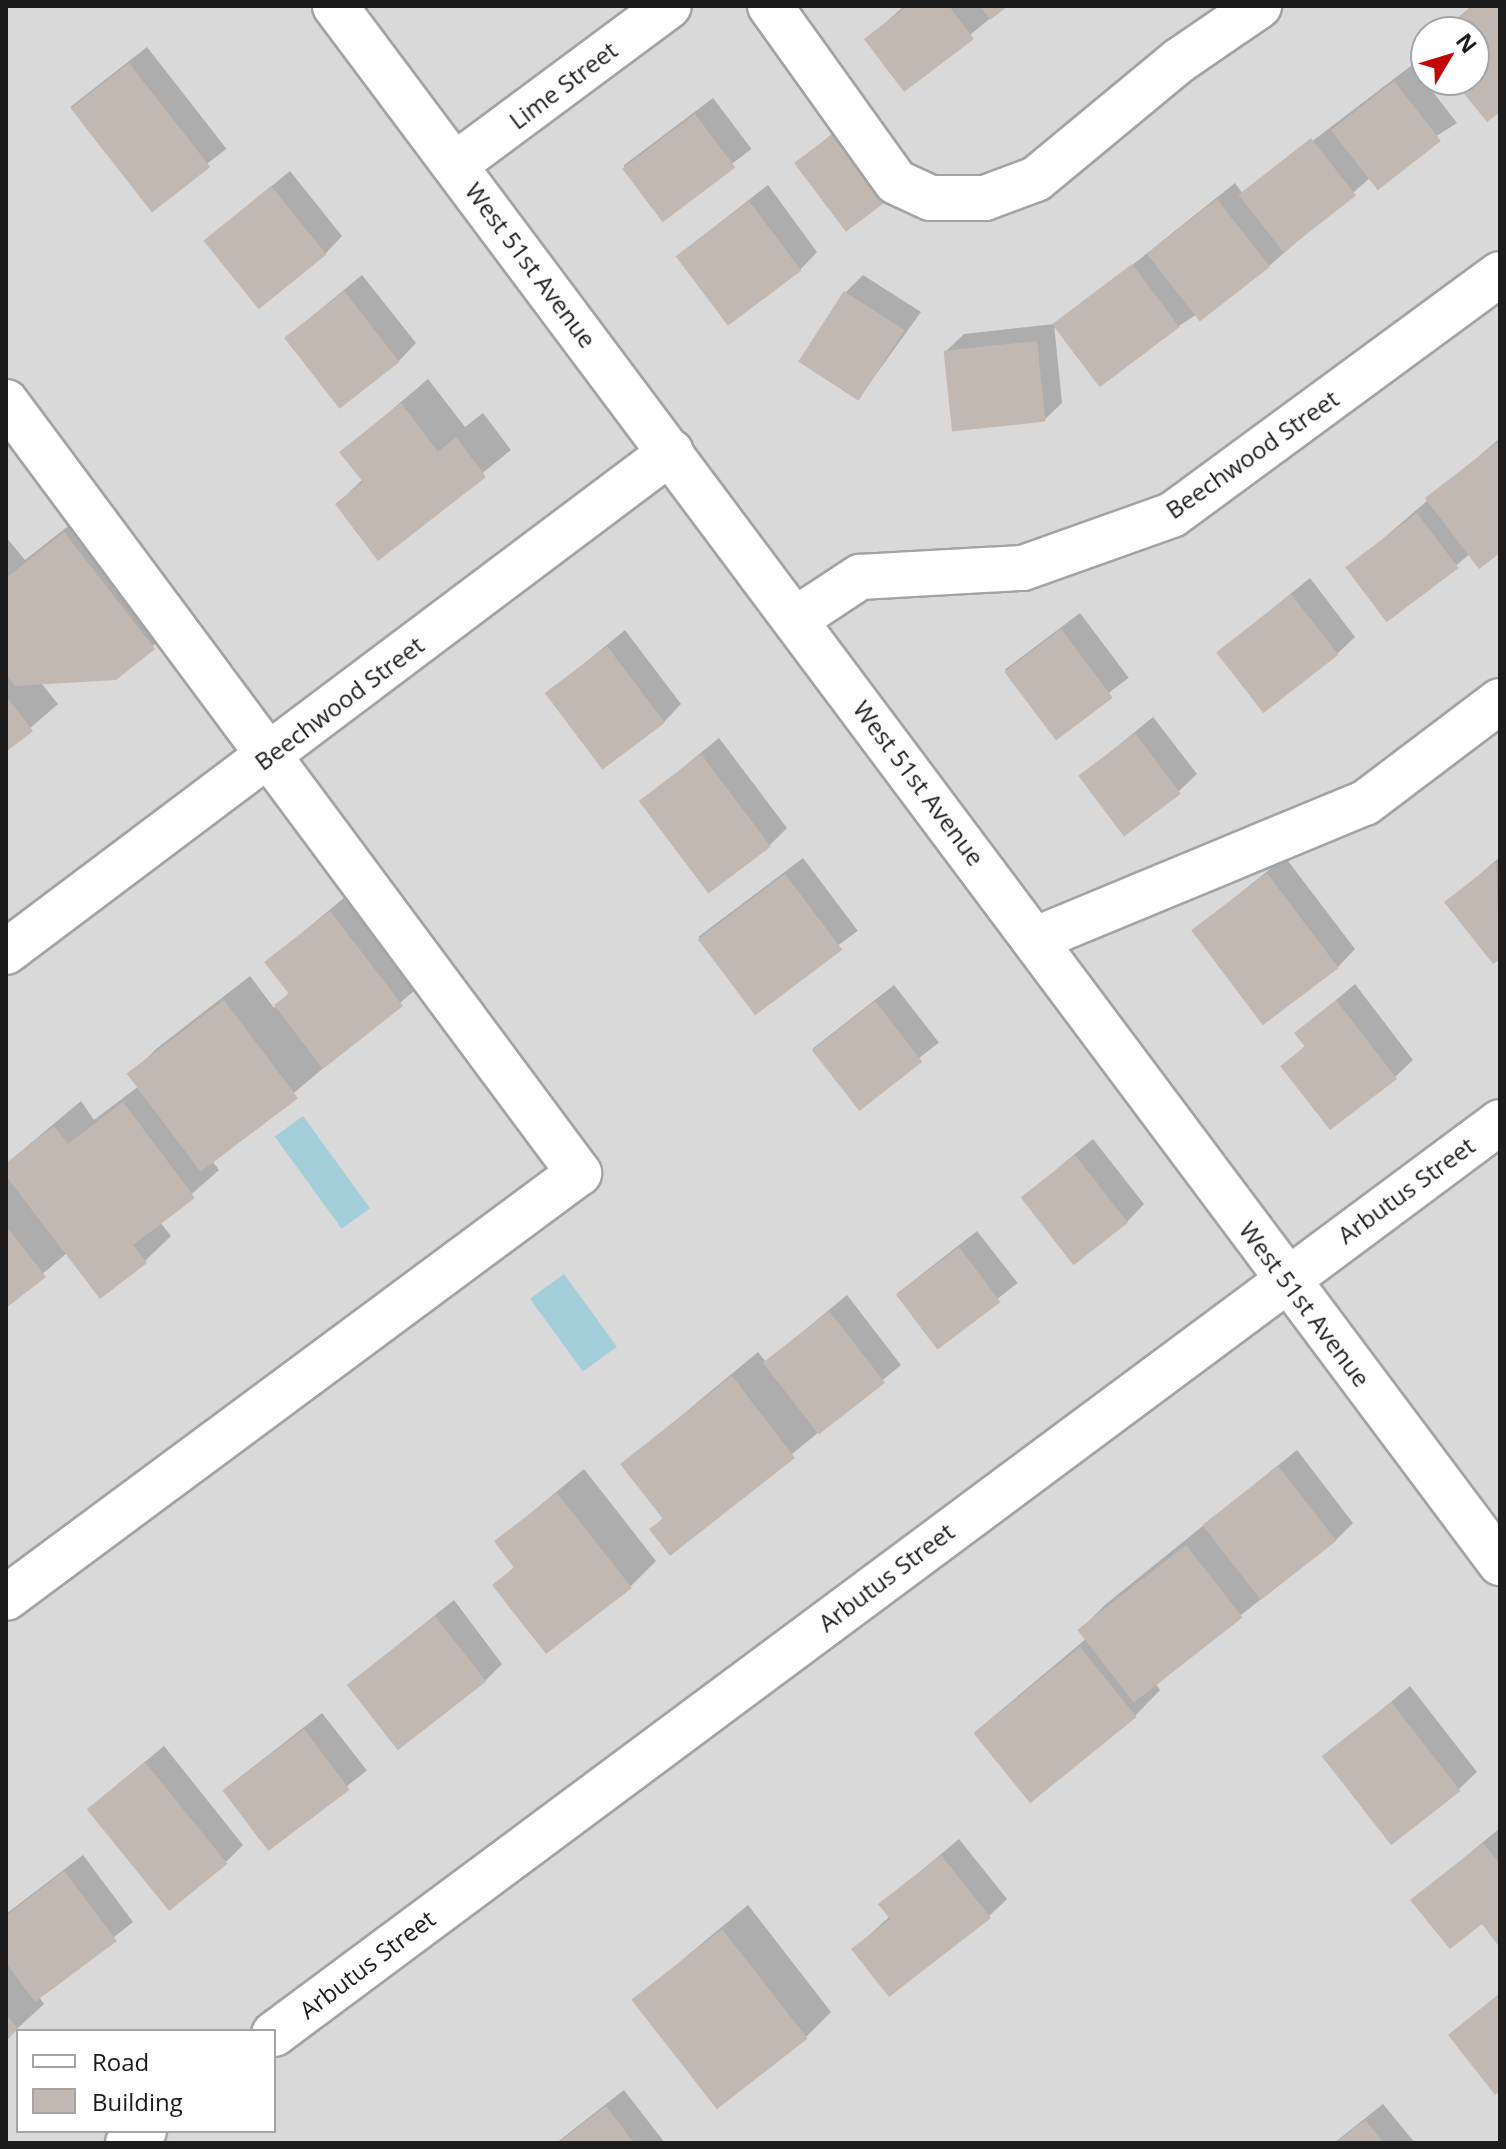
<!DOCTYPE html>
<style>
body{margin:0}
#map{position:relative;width:1506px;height:2149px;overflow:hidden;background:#ede9e1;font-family:"Open Sans",sans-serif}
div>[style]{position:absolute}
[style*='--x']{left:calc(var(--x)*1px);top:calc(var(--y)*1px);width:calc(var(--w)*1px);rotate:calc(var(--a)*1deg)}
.residential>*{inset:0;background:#dad9d9}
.water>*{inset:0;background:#a2ceda;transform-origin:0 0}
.shadow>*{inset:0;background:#0003;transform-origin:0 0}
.building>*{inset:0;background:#c1b9b1;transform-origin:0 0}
.roads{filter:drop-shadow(2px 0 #a3a3a3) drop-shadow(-2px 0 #a3a3a3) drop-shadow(0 2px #a3a3a3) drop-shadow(0 -2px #a3a3a3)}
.minor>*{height:44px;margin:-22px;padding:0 22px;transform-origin:22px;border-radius:22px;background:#fff}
span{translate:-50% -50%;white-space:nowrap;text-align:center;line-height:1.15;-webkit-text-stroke:8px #fff;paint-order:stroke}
.street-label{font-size:24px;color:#1c1c1c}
.frame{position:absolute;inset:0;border:8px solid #1c1c1c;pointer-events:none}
.legend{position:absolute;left:16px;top:2029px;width:260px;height:104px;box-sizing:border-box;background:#fff;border:2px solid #a4a4a4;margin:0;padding:10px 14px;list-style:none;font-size:24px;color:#1c1c1c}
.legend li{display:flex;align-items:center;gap:16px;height:40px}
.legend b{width:40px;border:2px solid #a4a4a4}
.north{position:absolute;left:1410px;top:16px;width:80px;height:80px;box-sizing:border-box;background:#fff;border:2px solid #a4a4a4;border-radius:50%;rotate:52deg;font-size:22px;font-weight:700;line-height:32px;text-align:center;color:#1c1c1c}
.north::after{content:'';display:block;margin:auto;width:28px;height:36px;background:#c20507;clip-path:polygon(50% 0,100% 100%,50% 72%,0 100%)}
</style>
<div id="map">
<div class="residential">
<i style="clip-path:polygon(evenodd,6px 6px,1500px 6px,1500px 2143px,6px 2143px,6px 6px,1426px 32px,1474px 32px,1474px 80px,1426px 80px,1426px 32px,6px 6px,18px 2031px,274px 2031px,274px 2131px,18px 2131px,18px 2031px)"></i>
</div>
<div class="water">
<i style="left:303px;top:1116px;width:114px;height:35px;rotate:54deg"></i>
<i style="left:564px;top:1274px;width:90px;height:42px;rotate:54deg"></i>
</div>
<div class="shadow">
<i style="clip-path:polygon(904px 6px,1005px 6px,904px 90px,866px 40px)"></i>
<i style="clip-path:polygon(1472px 6px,1500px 6px,1500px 109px,1456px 80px,1474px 80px,1474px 32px,1440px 32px)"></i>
<i style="left:147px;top:47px;width:129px;height:97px;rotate:52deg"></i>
<i style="clip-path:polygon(1412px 65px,1457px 123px,1370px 178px,1269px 266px,1179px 326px,1056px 326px,1235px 183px,1243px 194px)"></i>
<i style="left:713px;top:98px;width:64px;height:112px;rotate:53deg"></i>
<i style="clip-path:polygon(856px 114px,906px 180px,797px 163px)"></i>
<i style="clip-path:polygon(290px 171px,342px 236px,325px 254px,206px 240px)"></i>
<i style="clip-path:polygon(768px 185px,817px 252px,800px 270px,677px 256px)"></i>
<i style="clip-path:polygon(362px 275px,416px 343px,399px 361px,287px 337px)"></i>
<i style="clip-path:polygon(863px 275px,921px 312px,859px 398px,845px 293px)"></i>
<i style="clip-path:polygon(1054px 324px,1062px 403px,1044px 420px,946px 351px,964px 334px)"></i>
<i style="clip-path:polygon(428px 379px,465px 427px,483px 413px,511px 450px,378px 558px,337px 504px,363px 479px,342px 452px)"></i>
<i style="clip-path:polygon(1500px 438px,1500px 550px,1470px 554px,1389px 620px,1349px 568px)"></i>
<i style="clip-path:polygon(91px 508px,180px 622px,116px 678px,41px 683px,58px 704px,6px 749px,6px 537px,25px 560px)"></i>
<i style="clip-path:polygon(1310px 578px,1355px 637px,1337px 654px,1219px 652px)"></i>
<i style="left:1080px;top:613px;width:81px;height:94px;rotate:53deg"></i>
<i style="clip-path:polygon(625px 630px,681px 704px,664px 722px,548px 693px)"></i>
<i style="clip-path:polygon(1153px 717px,1197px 774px,1179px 791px,1081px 776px)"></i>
<i style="clip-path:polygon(719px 738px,787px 828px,769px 846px,642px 801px)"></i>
<i style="clip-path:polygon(1285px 857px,1355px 949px,1338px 967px,1194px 930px)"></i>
<i style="clip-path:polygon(1500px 857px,1500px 956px,1494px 961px,1447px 902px)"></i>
<i style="left:803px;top:858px;width:91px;height:131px;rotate:53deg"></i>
<i style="clip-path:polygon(357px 887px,428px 979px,213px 1162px,219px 1170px,160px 1222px,171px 1236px,145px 1261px,67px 1253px,6px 1305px,6px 1164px,81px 1101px,94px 1120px,139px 1086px,130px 1075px,156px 1049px,250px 976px,274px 1008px,290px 992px,267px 962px)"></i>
<i style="clip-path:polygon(1355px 984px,1413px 1060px,1395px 1077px,1283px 1066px,1306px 1045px,1297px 1033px)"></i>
<i style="left:894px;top:985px;width:73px;height:103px;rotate:52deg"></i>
<i style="clip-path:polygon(1093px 1139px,1144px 1204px,1127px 1222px,1023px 1197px)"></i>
<i style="left:977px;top:1231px;width:66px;height:101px;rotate:52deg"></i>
<i style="clip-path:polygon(847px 1295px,901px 1365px,671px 1553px,652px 1529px,664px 1517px,623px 1464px,758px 1352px,766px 1362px)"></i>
<i style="clip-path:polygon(1297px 1450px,1353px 1523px,1336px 1540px,1155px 1683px,1160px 1690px,1135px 1716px,975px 1732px,1087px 1638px,1080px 1630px,1106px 1604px)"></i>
<i style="clip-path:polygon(584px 1469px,656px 1561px,630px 1587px,495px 1585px,515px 1566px,497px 1541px)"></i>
<i style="clip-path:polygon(454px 1600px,502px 1664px,485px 1681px,349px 1684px)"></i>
<i style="clip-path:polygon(1410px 1686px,1477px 1772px,1459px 1789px,1325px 1757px)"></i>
<i style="left:322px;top:1713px;width:73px;height:124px;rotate:52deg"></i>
<i style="clip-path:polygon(164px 1746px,243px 1845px,225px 1863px,88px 1809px)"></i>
<i style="clip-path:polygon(1500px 1828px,1500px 1945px,1482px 1921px,1413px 1900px)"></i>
<i style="clip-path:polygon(959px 1839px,1007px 1899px,989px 1916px,854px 1949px,890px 1916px,881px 1904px)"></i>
<i style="clip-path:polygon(83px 1855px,133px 1922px,39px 1997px,44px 2004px,6px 2039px,6px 1914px)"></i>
<i style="clip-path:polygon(748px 1905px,831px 2012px,805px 2038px,634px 2000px)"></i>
<i style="clip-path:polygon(624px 2090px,665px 2143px,557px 2143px,560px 2140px)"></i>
<i style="clip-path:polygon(1383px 2104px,1415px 2143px,1334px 2143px)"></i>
</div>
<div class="building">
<i style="clip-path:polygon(907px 6px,949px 6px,974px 39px,904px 92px,864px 39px)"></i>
<i style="clip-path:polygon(980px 6px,1008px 6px,990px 20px)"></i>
<i style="clip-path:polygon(1473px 6px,1500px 6px,1500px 112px,1487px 122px,1453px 80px,1474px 80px,1474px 32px,1441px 32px)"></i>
<i style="left:129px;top:63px;width:132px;height:74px;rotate:52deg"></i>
<i style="left:1394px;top:81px;width:76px;height:80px;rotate:52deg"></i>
<i style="left:695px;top:114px;width:67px;height:91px;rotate:53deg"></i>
<i style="left:838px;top:130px;width:86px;height:55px;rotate:53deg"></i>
<i style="left:1311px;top:138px;width:73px;height:92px;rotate:52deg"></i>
<i style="left:271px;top:186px;width:88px;height:87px;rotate:51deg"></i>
<i style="left:1217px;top:199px;width:86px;height:89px;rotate:52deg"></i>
<i style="left:749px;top:201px;width:87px;height:92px;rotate:53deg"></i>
<i style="left:1132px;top:264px;width:79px;height:100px;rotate:53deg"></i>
<i style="left:344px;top:291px;width:90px;height:76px;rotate:52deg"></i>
<i style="left:844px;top:291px;width:72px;height:84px;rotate:33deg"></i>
<i style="left:1037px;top:341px;width:81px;height:94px;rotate:84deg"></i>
<i style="clip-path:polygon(401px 403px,438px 452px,456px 437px,486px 477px,378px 561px,335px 504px,363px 482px,339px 452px)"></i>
<i style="clip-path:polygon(1500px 440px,1500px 553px,1479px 569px,1425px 498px)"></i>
<i style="left:1417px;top:513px;width:69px;height:90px;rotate:53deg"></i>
<i style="clip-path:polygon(64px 532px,155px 649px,116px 680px,15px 686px,6px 675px,6px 578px)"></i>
<i style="left:1291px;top:594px;width:77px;height:95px;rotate:52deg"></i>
<i style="left:1061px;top:629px;width:86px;height:71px;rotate:53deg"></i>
<i style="left:607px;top:646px;width:96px;height:78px;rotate:53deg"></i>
<i style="clip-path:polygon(6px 696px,33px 731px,6px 752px)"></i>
<i style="left:1135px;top:733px;width:76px;height:71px;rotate:53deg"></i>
<i style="left:701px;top:754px;width:116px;height:78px;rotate:53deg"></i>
<i style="clip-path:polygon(1496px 862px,1500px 959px,1493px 964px,1444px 902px)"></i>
<i style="left:1267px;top:873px;width:119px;height:95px;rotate:53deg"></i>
<i style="left:785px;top:874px;width:95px;height:109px;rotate:53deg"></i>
<i style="clip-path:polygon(330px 911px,403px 1006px,323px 1069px,274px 1005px,289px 994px,264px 962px)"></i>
<i style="left:224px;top:1000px;width:123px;height:122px;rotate:53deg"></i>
<i style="clip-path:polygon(1336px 1000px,1397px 1079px,1330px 1130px,1280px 1066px,1305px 1047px,1294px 1033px)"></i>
<i style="left:875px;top:1001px;width:77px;height:80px;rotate:52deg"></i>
<i style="clip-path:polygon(123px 1102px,195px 1198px,133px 1245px,147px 1263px,100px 1299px,6px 1176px,6px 1163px,54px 1126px,68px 1144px)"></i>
<i style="left:1075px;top:1155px;width:86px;height:69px;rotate:52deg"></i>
<i style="clip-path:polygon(6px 1226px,46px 1277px,6px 1308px)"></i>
<i style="left:959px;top:1247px;width:69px;height:79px;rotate:53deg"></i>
<i style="left:829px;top:1311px;width:91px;height:84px;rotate:52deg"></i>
<i style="clip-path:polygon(732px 1376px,795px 1458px,670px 1556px,649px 1529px,663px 1519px,620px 1464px)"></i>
<i style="left:1278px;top:1466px;width:95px;height:96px;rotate:52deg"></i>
<i style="clip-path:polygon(557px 1493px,632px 1588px,546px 1654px,492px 1585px,514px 1568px,494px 1541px)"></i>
<i style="left:1186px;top:1545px;width:92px;height:138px;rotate:52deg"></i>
<i style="left:435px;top:1616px;width:83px;height:112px;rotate:52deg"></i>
<i style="left:1080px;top:1647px;width:90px;height:137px;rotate:51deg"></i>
<i style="left:1391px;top:1702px;width:113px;height:88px;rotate:52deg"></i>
<i style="left:304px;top:1729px;width:76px;height:102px;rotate:53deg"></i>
<i style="left:145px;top:1762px;width:131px;height:75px;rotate:51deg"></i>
<i style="clip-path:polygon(1483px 1843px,1500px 1864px,1500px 1948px,1482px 1924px,1450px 1949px,1410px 1900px)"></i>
<i style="clip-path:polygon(941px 1855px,991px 1918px,889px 1997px,851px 1949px,890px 1919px,878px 1904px)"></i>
<i style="clip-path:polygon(64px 1871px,117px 1941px,35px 2002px,6px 1963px,6px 1916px)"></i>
<i style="left:722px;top:1929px;width:139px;height:115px;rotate:52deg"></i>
<i style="clip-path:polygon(1500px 1993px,1500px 2091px,1495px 2095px,1448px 2035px)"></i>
<i style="clip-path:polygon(6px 2014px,18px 2029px,6px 2041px)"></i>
<i style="clip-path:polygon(606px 2106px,634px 2143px,558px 2143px)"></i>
<i style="clip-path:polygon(1365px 2120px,1384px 2143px,1335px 2143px)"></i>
</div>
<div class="roads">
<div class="minor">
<i style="--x:335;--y:6;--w:1945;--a:53.19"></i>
<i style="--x:770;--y:6;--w:216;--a:54.4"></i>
<i style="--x:896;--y:182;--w:38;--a:25"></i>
<i style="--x:931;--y:198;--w:54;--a:0"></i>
<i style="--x:985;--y:198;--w:54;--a:-20.4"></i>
<i style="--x:1036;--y:179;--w:187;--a:-39.6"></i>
<i style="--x:1180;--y:60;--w:96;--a:-34.4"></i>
<i style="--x:456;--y:164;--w:265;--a:-36.6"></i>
<i style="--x:6;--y:402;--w:961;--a:53.38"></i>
<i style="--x:579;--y:1173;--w:713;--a:143.44"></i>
<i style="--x:796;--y:619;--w:77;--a:-33.3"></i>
<i style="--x:860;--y:577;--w:163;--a:-3.2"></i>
<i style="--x:1023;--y:568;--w:158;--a:-19.6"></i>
<i style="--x:1172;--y:515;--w:407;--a:-36.3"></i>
<i style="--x:1036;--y:939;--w:356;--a:-22.5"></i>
<i style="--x:1365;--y:803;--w:169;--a:-37.1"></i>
<i style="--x:6;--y:952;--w:832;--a:-36.94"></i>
<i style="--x:274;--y:2034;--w:1528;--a:-36.64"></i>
<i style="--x:128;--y:2143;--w:20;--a:-37"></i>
</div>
</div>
<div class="street-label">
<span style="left:563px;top:85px;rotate:-37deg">Lime Street</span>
<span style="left:531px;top:265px;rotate:53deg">West 51st Avenue</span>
<span style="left:1252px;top:454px;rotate:-35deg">Beechwood Street</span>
<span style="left:339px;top:703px;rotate:-37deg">Beechwood Street</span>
<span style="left:919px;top:783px;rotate:53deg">West 51st Avenue</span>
<span style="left:1406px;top:1190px;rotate:-36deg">Arbutus Street</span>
<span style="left:1305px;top:1304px;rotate:53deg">West 51st Avenue</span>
<span style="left:886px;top:1577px;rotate:-37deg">Arbutus Street</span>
<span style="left:367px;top:1964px;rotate:-37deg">Arbutus Street</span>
</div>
<div class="frame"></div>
<ul class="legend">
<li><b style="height:10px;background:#fff"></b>Road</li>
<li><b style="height:22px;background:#c1b9b1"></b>Building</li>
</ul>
<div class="north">N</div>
</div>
